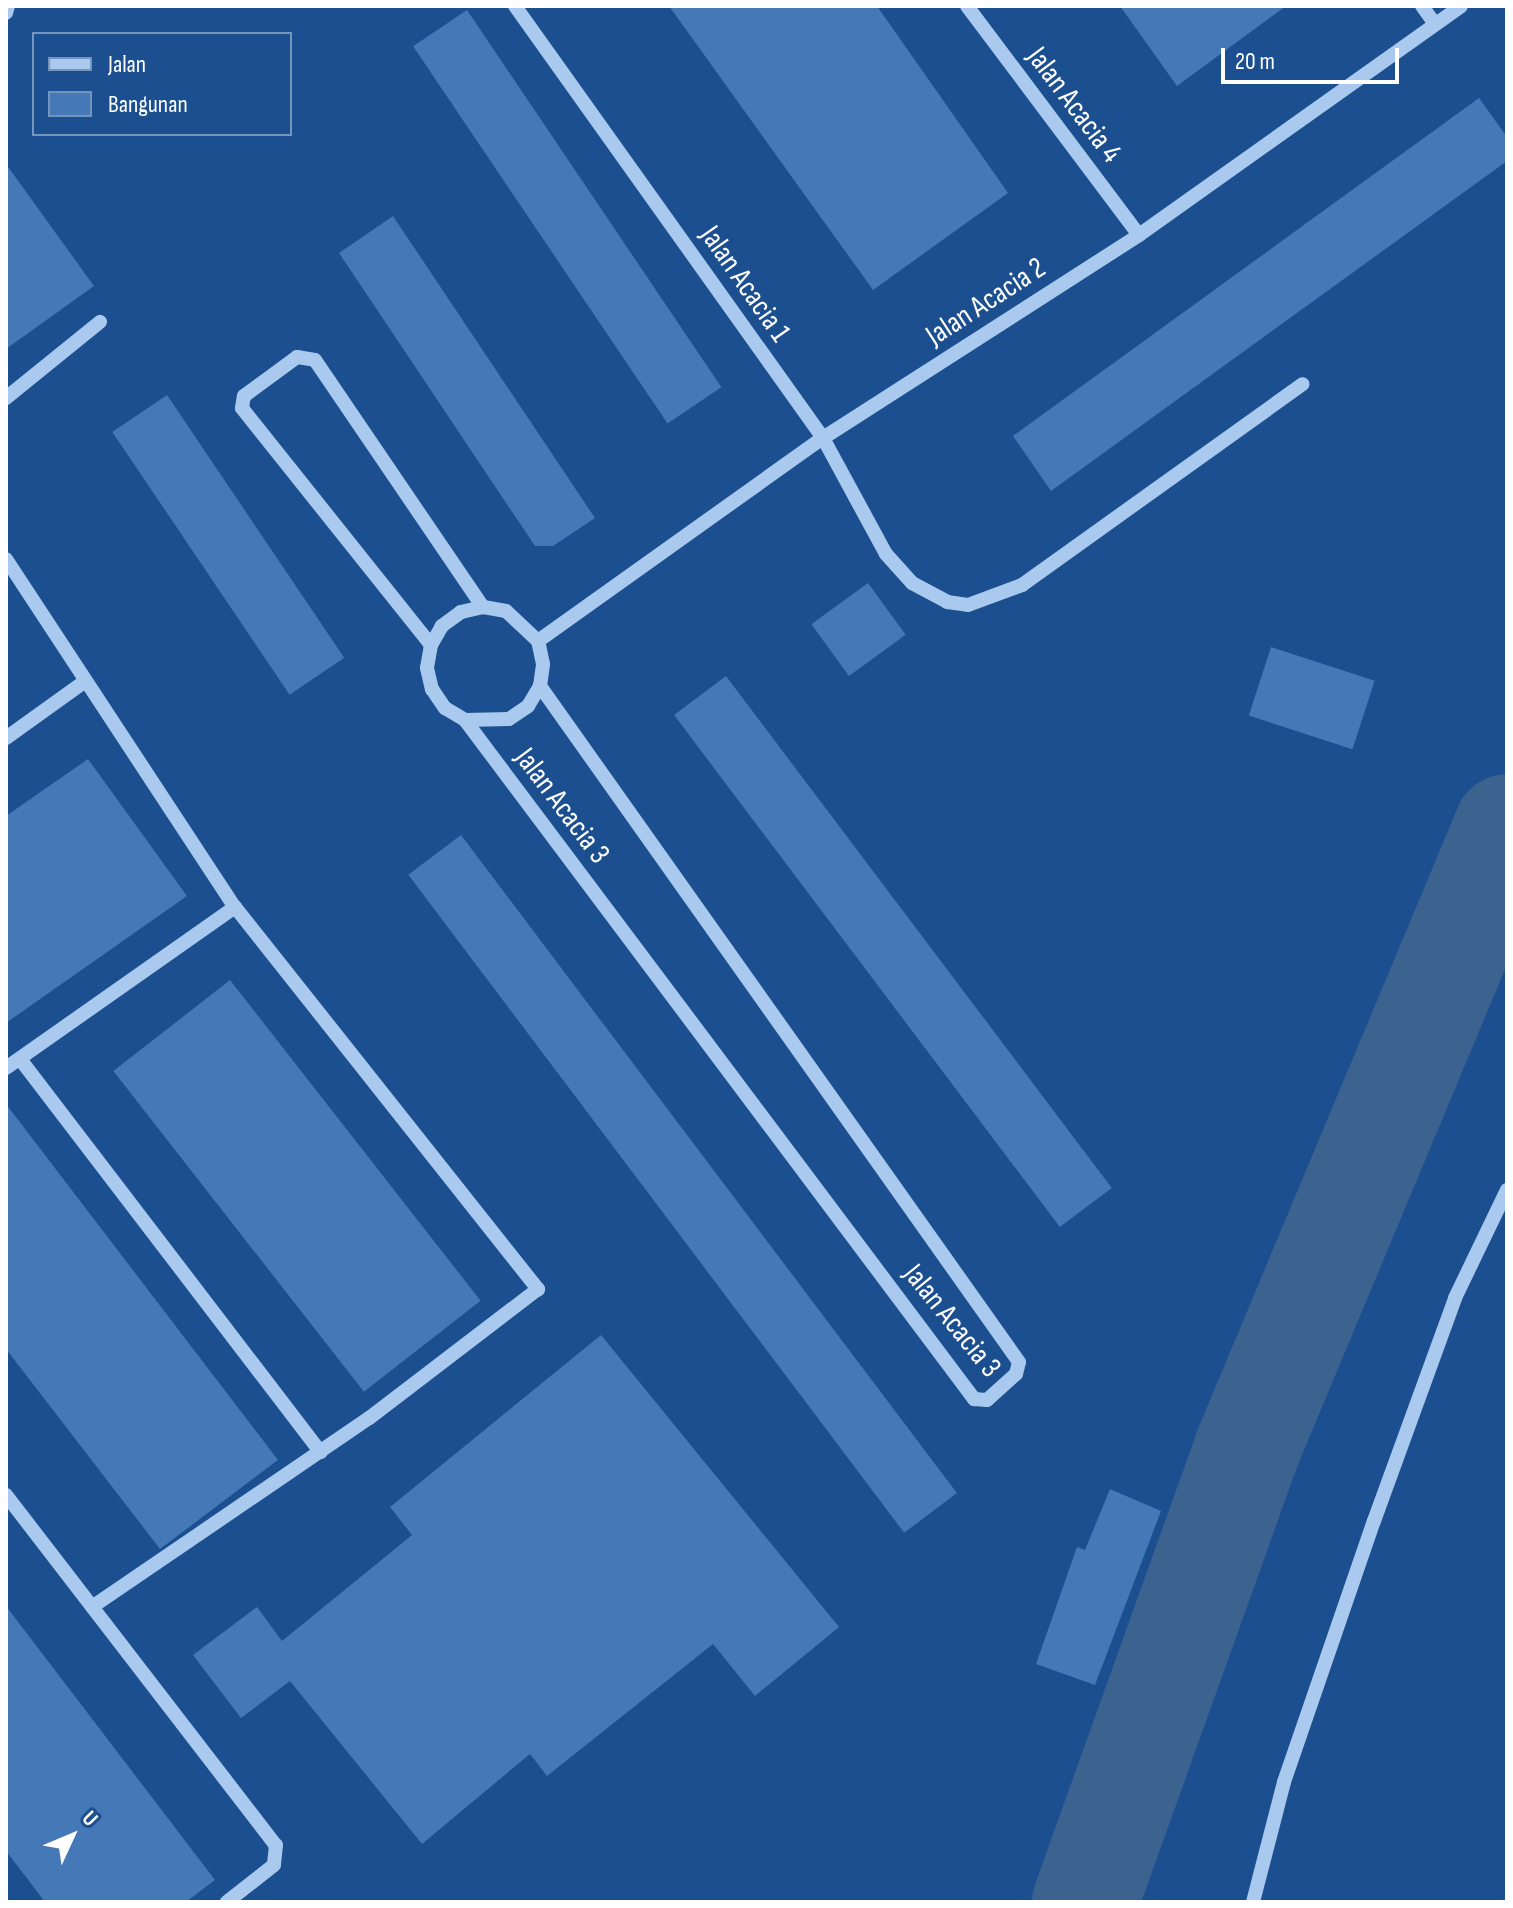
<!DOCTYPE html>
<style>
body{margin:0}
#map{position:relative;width:1513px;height:1908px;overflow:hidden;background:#1b4f8f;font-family:"Sofia Sans Condensed",sans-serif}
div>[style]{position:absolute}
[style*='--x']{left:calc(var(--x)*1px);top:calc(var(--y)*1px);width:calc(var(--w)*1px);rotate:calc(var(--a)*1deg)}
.river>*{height:106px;margin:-53px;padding:0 53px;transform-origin:53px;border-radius:53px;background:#3c6290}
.building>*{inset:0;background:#4478b7;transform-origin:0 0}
.minor>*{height:14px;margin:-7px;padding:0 7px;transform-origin:7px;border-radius:7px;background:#a9c9ee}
span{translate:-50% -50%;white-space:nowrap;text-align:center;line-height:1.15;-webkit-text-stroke:8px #1b4f8f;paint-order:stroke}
.street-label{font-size:30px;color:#fff}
.frame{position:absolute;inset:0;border:8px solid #fff;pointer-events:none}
.legend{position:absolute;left:32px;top:32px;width:260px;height:104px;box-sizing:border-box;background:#1b4f8f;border:2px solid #7695bc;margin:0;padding:10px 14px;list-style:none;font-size:24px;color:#fff}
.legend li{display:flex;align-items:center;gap:16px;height:40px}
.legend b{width:40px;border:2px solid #7695bc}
.north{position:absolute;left:32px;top:1796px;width:80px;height:80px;-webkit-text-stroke:6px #1b4f8f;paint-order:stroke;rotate:46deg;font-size:22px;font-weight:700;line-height:32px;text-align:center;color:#fff}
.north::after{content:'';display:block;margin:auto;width:28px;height:36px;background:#fff;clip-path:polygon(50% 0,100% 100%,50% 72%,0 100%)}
.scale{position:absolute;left:1221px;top:48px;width:178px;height:36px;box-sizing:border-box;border:4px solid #fff;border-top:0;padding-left:10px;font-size:24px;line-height:28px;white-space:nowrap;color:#fff;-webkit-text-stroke:6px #1b4f8f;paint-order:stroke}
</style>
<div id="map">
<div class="river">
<i style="--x:1085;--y:1902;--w:481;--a:-70.3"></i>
<i style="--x:1247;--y:1449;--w:674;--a:-67.31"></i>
</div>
<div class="building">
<i style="clip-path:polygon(669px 6px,877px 6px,1008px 193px,873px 290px)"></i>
<i style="clip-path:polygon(1120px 6px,1286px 6px,1177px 86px)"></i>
<i style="left:467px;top:10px;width:455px;height:65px;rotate:56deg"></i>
<i style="clip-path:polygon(1479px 98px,1507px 137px,1507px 161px,1051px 491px,1013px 436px)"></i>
<i style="clip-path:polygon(6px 164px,94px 286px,6px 349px)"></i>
<i style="clip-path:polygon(393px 216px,595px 518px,553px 546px,535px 546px,339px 253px)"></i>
<i style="left:167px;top:395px;width:317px;height:66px;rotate:56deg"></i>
<i style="left:868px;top:583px;width:64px;height:70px;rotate:54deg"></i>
<i style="left:1271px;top:647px;width:109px;height:72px;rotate:18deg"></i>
<i style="left:726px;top:676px;width:641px;height:65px;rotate:53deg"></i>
<i style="clip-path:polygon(88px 759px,187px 896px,6px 1023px,6px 816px)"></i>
<i style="left:461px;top:835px;width:824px;height:66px;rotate:53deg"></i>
<i style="left:230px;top:980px;width:407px;height:148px;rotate:52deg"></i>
<i style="clip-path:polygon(6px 1104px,278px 1460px,160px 1549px,6px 1349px)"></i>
<i style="clip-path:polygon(601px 1335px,839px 1627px,755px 1696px,713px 1644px,547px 1776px,530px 1754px,422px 1844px,290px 1681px,241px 1718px,193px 1655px,257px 1607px,282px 1641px,412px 1535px,390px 1507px)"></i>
<i style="clip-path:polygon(1110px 1489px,1161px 1511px,1095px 1685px,1036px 1664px,1077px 1547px,1085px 1550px)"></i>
<i style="clip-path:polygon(6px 1606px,215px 1880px,186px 1902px,45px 1902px,6px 1851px)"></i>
</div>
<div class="minor">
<i style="--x:515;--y:6;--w:531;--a:54.51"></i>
<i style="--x:823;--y:438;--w:132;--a:61.5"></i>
<i style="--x:886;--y:554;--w:39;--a:48"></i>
<i style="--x:912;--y:583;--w:40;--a:28"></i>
<i style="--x:947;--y:602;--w:21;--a:8"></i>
<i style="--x:968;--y:605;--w:58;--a:-20.3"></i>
<i style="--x:1022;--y:585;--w:345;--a:-35.6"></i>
<i style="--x:967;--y:6;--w:286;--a:53.1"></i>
<i style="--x:1422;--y:6;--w:22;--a:54"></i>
<i style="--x:6;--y:13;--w:7;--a:-74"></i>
<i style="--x:6;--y:398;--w:121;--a:-39"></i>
<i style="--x:6;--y:559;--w:417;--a:56.7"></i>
<i style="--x:235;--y:907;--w:488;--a:51.6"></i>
<i style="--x:538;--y:1289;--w:213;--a:142.6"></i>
<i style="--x:369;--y:1418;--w:335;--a:145.7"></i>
<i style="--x:538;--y:641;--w:350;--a:-35.5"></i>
<i style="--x:823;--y:438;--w:376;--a:-32.7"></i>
<i style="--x:1139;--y:235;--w:395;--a:-35.4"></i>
<i style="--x:431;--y:645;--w:303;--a:-128.6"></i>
<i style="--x:242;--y:408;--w:12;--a:-81"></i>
<i style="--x:244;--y:396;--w:66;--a:-36.3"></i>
<i style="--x:297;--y:357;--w:18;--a:9"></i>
<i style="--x:315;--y:360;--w:299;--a:55.8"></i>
<i style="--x:465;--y:720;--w:44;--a:-1.3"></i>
<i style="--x:509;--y:719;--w:23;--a:-34"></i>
<i style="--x:528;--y:706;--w:23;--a:-59"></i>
<i style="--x:540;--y:686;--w:22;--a:-82"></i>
<i style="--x:543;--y:664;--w:24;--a:-102"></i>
<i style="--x:538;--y:641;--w:44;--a:-136.8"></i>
<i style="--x:506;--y:611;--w:23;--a:-170"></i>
<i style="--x:483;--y:607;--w:23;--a:167"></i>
<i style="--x:461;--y:612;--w:24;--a:144"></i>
<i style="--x:442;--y:626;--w:22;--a:120"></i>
<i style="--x:431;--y:645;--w:23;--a:100"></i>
<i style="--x:427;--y:668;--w:22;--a:77"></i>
<i style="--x:432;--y:689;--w:23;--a:56"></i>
<i style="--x:445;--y:708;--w:23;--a:31"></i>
<i style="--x:465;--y:720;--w:849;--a:53.14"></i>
<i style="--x:974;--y:1399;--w:13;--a:4"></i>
<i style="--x:987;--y:1400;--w:39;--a:-42"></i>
<i style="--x:1016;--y:1374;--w:12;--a:-76"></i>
<i style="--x:1019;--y:1362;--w:829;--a:-125.32"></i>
<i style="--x:6;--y:738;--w:96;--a:-35.7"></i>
<i style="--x:20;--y:1059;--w:495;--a:52.6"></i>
<i style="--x:6;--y:1068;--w:280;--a:-35.1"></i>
<i style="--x:6;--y:1495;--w:442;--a:52.4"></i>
<i style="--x:276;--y:1845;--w:20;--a:96"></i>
<i style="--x:274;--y:1865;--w:60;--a:141.8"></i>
<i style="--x:1253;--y:1902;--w:124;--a:-75.5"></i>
<i style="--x:1284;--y:1782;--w:276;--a:-71"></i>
<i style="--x:1374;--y:1521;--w:237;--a:-70"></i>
<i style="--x:1455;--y:1298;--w:120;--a:-64.3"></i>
</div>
<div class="street-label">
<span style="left:1074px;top:105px;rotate:53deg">Jalan Acacia 4</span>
<span style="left:745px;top:284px;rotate:55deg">Jalan Acacia 1</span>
<span style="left:986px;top:302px;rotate:-33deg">Jalan Acacia 2</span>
<span style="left:562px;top:806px;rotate:53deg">Jalan Acacia 3</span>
<span style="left:952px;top:1321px;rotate:51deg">Jalan Acacia 3</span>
</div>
<div class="frame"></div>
<ul class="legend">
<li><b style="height:10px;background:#a9c9ee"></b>Jalan</li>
<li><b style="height:22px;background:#4478b7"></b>Bangunan</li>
</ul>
<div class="north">U</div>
<div class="scale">20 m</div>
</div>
